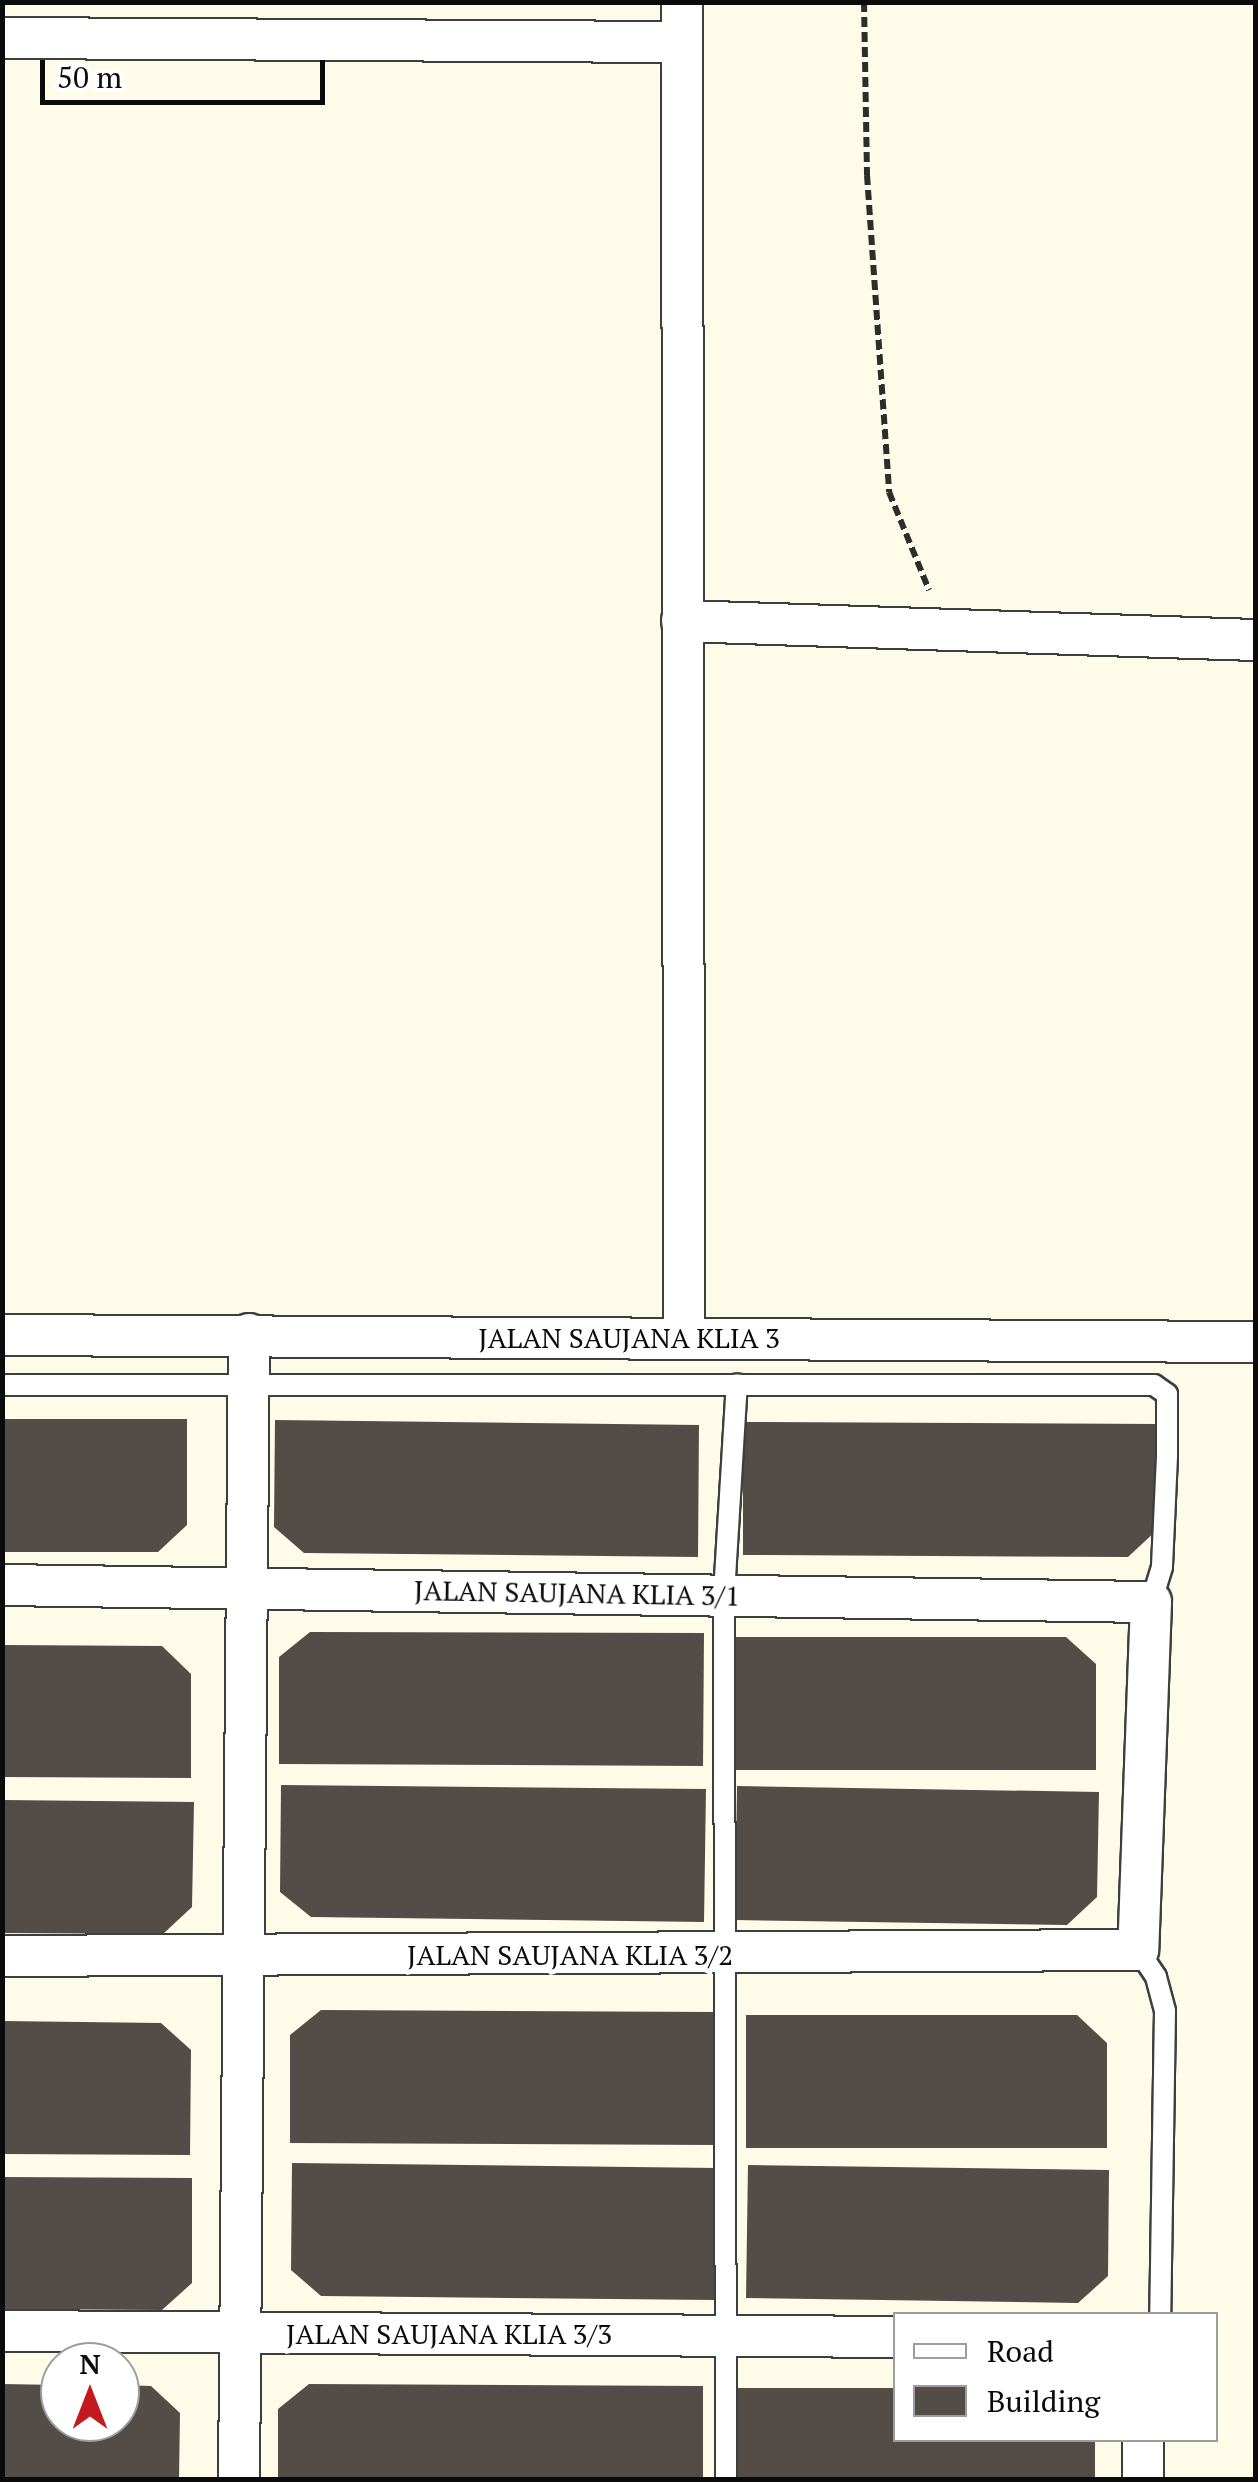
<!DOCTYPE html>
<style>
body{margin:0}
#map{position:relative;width:1258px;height:2482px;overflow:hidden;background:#fffbe9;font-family:"PT Serif",serif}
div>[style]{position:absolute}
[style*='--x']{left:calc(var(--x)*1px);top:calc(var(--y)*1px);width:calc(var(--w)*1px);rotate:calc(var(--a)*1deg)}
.building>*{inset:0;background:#544c47}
.path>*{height:6px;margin-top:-3px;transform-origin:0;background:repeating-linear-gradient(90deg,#2d2d2d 0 10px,transparent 0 15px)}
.roads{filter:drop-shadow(2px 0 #3e3e3e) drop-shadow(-2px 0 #3e3e3e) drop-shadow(0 2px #3e3e3e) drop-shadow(0 -2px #3e3e3e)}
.lane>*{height:20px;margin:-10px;padding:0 10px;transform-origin:10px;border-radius:10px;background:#fff}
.street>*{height:40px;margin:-20px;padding:0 20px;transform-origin:20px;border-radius:20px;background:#fff}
span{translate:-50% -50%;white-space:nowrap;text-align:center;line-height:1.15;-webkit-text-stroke:10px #fff;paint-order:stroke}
.street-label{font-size:28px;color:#0b0b0b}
.frame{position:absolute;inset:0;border:5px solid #0b0b0b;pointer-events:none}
.legend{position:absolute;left:893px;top:2312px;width:325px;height:130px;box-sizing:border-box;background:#fff;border:2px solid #9d9d9d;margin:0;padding:12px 18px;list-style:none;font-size:30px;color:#0b0b0b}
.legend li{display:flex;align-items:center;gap:20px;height:50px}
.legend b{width:50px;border:2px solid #9d9d9d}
.north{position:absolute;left:40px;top:2342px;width:100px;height:100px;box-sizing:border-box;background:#fff;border:2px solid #9d9d9d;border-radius:50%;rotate:0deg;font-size:28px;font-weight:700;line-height:40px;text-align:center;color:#0b0b0b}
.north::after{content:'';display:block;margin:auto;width:35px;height:45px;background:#c41a1f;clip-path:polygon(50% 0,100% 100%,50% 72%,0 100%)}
.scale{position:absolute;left:40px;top:60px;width:285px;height:45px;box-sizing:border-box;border:5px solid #0b0b0b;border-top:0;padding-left:12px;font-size:30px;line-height:35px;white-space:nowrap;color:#0b0b0b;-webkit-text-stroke:8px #fff;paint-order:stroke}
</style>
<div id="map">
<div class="building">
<i style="clip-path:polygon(2px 1419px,187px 1419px,187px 1525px,158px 1552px,2px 1552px)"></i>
<i style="clip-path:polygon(275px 1420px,699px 1425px,698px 1557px,304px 1553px,274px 1527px)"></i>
<i style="clip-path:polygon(743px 1422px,1159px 1424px,1158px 1529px,1128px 1557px,743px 1555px)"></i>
<i style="clip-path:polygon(310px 1632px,704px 1633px,703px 1766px,279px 1764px,279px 1657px)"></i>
<i style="clip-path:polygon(735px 1637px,1066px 1637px,1096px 1664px,1096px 1770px,735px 1770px)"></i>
<i style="clip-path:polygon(2px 1645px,162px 1646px,191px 1674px,191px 1778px,2px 1777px)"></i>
<i style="clip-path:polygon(281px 1785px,706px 1789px,704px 1922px,311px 1917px,280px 1892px)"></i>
<i style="clip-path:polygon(737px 1786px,1099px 1792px,1097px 1897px,1067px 1925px,735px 1920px)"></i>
<i style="clip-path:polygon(2px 1800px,194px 1802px,192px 1907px,163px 1934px,2px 1933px)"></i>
<i style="clip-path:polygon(321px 2010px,714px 2012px,714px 2145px,290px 2143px,290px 2035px)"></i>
<i style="clip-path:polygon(746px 2015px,1077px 2015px,1107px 2043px,1107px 2148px,746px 2148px)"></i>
<i style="clip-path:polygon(2px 2021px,161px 2023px,191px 2050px,190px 2155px,2px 2154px)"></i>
<i style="clip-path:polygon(292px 2163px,717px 2168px,715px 2300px,321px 2296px,291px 2270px)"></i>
<i style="clip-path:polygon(748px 2165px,1109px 2170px,1108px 2276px,1078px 2303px,746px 2298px)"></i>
<i style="clip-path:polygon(2px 2177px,192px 2178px,192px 2283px,162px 2310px,2px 2309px)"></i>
<i style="clip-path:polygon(2px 2384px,60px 2385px,60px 2422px,120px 2422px,120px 2385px,151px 2386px,180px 2413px,179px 2480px,2px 2480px)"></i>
<i style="clip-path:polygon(309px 2384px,703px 2386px,703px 2480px,278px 2480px,278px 2409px)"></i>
<i style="clip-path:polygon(734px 2388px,896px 2388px,896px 2440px,1095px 2440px,1095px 2480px,734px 2480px)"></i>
</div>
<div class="path">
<i style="--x:864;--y:2;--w:173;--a:89"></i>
<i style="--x:867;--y:175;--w:318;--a:86"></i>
<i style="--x:889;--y:492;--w:106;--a:67.8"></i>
</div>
<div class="roads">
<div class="lane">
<i style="--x:2;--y:1385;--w:1152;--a:0"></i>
<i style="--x:1154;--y:1385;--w:16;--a:35"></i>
<i style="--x:1167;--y:1394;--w:62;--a:90"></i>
<i style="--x:1167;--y:1456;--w:111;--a:92.6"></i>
<i style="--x:1162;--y:1567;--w:37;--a:107"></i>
<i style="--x:1138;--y:1950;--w:32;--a:56"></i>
<i style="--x:1156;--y:1977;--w:35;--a:75"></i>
<i style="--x:1165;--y:2011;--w:303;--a:90.9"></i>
<i style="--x:726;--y:2480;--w:886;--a:-90.13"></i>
<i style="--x:724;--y:1594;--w:210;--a:-86.5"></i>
</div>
<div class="street">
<i style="--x:682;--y:2;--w:1336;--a:89.91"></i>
<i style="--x:2;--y:38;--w:680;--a:0.34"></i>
<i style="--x:682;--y:621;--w:574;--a:1.9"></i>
<i style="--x:2;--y:1335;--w:1254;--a:0.32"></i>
<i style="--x:2;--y:1585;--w:1149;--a:0.85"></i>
<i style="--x:1151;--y:1602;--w:348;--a:92.1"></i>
<i style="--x:1138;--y:1950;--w:1136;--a:179.7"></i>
<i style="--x:2;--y:2331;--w:894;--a:0.38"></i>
<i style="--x:239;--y:2480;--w:1146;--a:-89.5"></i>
<i style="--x:1143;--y:2480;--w:40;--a:-90"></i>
</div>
</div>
<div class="street-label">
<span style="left:629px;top:1338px">JALAN SAUJANA KLIA 3</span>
<span style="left:577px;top:1593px;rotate:1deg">JALAN SAUJANA KLIA 3/1</span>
<span style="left:570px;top:1955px">JALAN SAUJANA KLIA 3/2</span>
<span style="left:449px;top:2334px">JALAN SAUJANA KLIA 3/3</span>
</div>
<div class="frame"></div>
<ul class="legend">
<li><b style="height:12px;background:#fff"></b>Road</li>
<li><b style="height:28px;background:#544c47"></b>Building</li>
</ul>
<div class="north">N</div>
<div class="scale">50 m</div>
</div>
